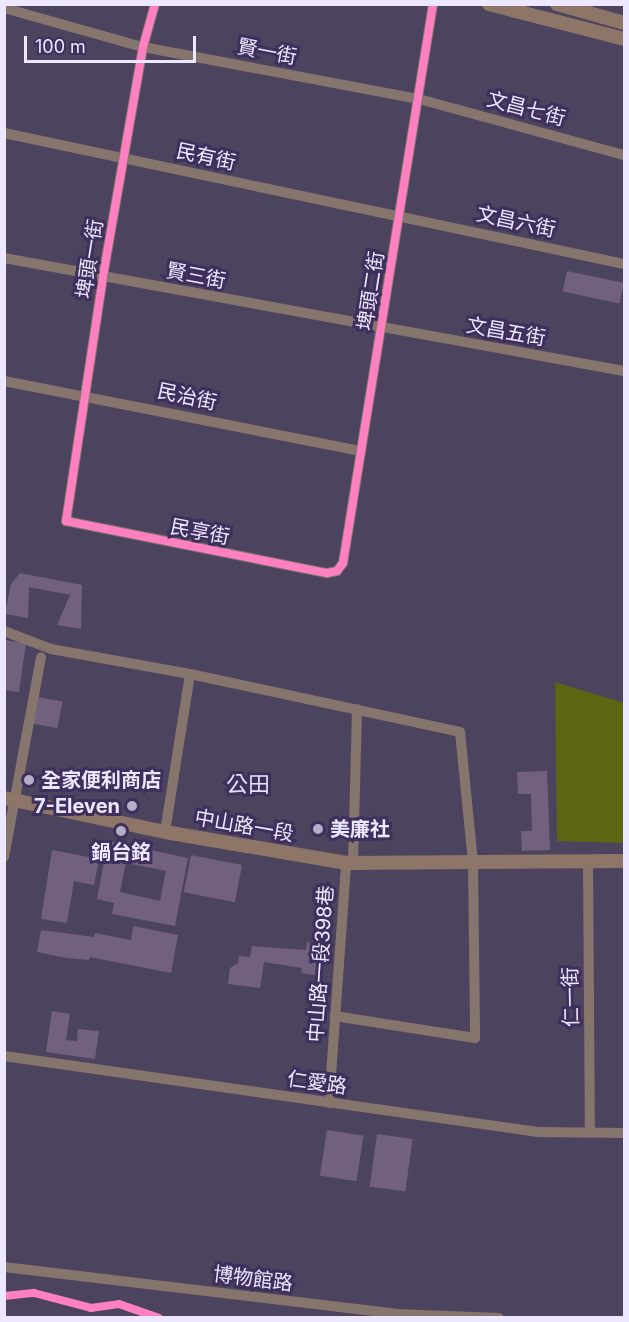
<!DOCTYPE html>
<meta charset="utf-8">
<style>
body{margin:0}
#map{position:relative;width:629px;height:1322px;overflow:hidden;background:#4c445e;font-family:Inter,"Noto Sans TC",sans-serif}
div>[style]{position:absolute}
[style*='--x']{left:calc(var(--x)*1px);top:calc(var(--y)*1px);width:calc(var(--w)*1px);rotate:calc(var(--a)*1deg)}
.green>*{inset:0;background:#5c6511}
.building>*{inset:0;background:#71607e;transform-origin:0 0}
.minor>*{height:10px;margin:-5px;padding:0 5px;transform-origin:5px;border-radius:5px;background:#86756d}
.major>*{height:14px;margin:-7px;padding:0 7px;transform-origin:7px;border-radius:7px;background:#8d7567}
.cycleway>*{height:8px;margin:-4px;padding:0 4px;transform-origin:4px;border-radius:4px;background:#ff80c0}
.dots>*{width:16px;height:16px;translate:-50% -50%;box-sizing:border-box;border:3px solid #3e2f5d;border-radius:50%}
span{translate:-50% -50%;white-space:nowrap;text-align:center;line-height:1.15;-webkit-text-stroke:6px #3e2f5d;paint-order:stroke}
.street-label{font-size:20px;color:#ede7ff}
.poi-label{font-size:20px;color:#ede7ff;font-weight:700}
.left{translate:0 -50%;text-align:left}
.right{translate:-100% -50%;text-align:right}
.quarter-label{font-size:22px;color:#e5e0f7}
.frame{position:absolute;inset:0;border:6px solid #ede7ff;pointer-events:none}
.scale{position:absolute;left:24px;top:36px;width:172px;height:27px;box-sizing:border-box;border:3px solid #ede7ff;border-top:0;padding-left:8px;font-size:18px;line-height:21px;white-space:nowrap;color:#ede7ff;-webkit-text-stroke:4px #3e2f5d;paint-order:stroke}
</style>
<div id="map">
<div class="green">
<i style="clip-path:polygon(555px 682px,624px 703px,624px 843px,557px 841px)"></i>
</div>
<div class="building">
<i style="left:567px;top:271px;width:58px;height:21px;rotate:12deg"></i>
<i style="clip-path:polygon(20px 573px,82px 585px,81px 629px,57px 625px,70px 595px,44px 590px,29px 587px,28px 618px,5px 614px,11px 584px)"></i>
<i style="clip-path:polygon(4px 640px,26px 643px,19px 692px,4px 690px)"></i>
<i style="left:38px;top:697px;width:25px;height:27px;rotate:11deg"></i>
<i style="clip-path:polygon(547px 771px,550px 850px,522px 851px,521px 831px,532px 831px,531px 794px,518px 794px,517px 772px)"></i>
<i style="clip-path:polygon(evenodd,108px 841px,188px 858px,175px 926px,112px 914px,114px 903px,97px 899px,108px 841px,126px 863px,166px 871px,160px 901px,120px 892px,126px 863px)"></i>
<i style="clip-path:polygon(52px 850px,99px 859px,94px 885px,74px 881px,67px 923px,41px 919px)"></i>
<i style="left:191px;top:855px;width:52px;height:38px;rotate:11deg"></i>
<i style="clip-path:polygon(133px 926px,178px 935px,171px 973px,90px 957px,89px 960px,67px 958px,37px 952px,41px 930px,94px 937px,95px 933px,131px 940px)"></i>
<i style="clip-path:polygon(307px 942px,323px 945px,319px 976px,301px 973px,302px 968px,264px 962px,260px 988px,228px 984px,230px 968px,238px 963px,239px 956px,250px 957px,252px 946px,306px 950px)"></i>
<i style="clip-path:polygon(52px 1011px,70px 1014px,66px 1040px,77px 1041px,78px 1029px,99px 1031px,95px 1059px,46px 1052px)"></i>
<i style="left:327px;top:1130px;width:37px;height:46px;rotate:9deg"></i>
<i style="left:377px;top:1134px;width:36px;height:53px;rotate:8deg"></i>
</div>
<div class="minor">
<i style="--x:155;--y:4;--w:45;--a:105.6"></i>
<i style="--x:143;--y:47;--w:233;--a:99.9"></i>
<i style="--x:103;--y:277;--w:247;--a:98.6"></i>
<i style="--x:66;--y:521;--w:266;--a:11.3"></i>
<i style="--x:327;--y:573;--w:10;--a:-11"></i>
<i style="--x:337;--y:571;--w:10;--a:-53"></i>
<i style="--x:343;--y:563;--w:566;--a:-80.85"></i>
<i style="--x:4;--y:8;--w:144;--a:15.7"></i>
<i style="--x:143;--y:47;--w:281;--a:10.7"></i>
<i style="--x:419;--y:99;--w:213;--a:15.3"></i>
<i style="--x:4;--y:133;--w:634;--a:11.93"></i>
<i style="--x:4;--y:258;--w:630;--a:10.33"></i>
<i style="--x:4;--y:381;--w:364;--a:11.1"></i>
<i style="--x:4;--y:631;--w:50;--a:21"></i>
<i style="--x:51;--y:649;--w:141;--a:10.2"></i>
<i style="--x:165;--y:832;--w:160;--a:-81"></i>
<i style="--x:190;--y:674;--w:276;--a:12.1"></i>
<i style="--x:460;--y:732;--w:132;--a:84.3"></i>
<i style="--x:473;--y:863;--w:175;--a:89.3"></i>
<i style="--x:475;--y:1038;--w:142;--a:-171.1"></i>
<i style="--x:4;--y:857;--w:203;--a:-79.5"></i>
<i style="--x:588;--y:861;--w:271;--a:89.6"></i>
<i style="--x:353;--y:863;--w:154;--a:-88.5"></i>
<i style="--x:4;--y:1056;--w:539;--a:8.1"></i>
<i style="--x:538;--y:1132;--w:86;--a:0.7"></i>
<i style="--x:329;--y:1103;--w:241;--a:-85.9"></i>
<i style="--x:4;--y:1267;--w:395;--a:6.8"></i>
<i style="--x:396;--y:1314;--w:103;--a:2.2"></i>
</div>
<div class="major">
<i style="--x:489;--y:4;--w:139;--a:14.5"></i>
<i style="--x:557;--y:4;--w:70;--a:15.8"></i>
<i style="--x:4;--y:798;--w:165;--a:11.9"></i>
<i style="--x:165;--y:832;--w:184;--a:9.7"></i>
<i style="--x:346;--y:863;--w:278;--a:-0.4"></i>
</div>
<div class="cycleway">
<i style="--x:155;--y:4;--w:45;--a:105.6"></i>
<i style="--x:143;--y:47;--w:233;--a:99.9"></i>
<i style="--x:103;--y:277;--w:247;--a:98.6"></i>
<i style="--x:66;--y:521;--w:266;--a:11.3"></i>
<i style="--x:327;--y:573;--w:10;--a:-11"></i>
<i style="--x:337;--y:571;--w:10;--a:-53"></i>
<i style="--x:343;--y:563;--w:566;--a:-80.85"></i>
<i style="--x:4;--y:1296;--w:30;--a:-6"></i>
<i style="--x:34;--y:1293;--w:59;--a:14.7"></i>
<i style="--x:91;--y:1308;--w:28;--a:-8"></i>
<i style="--x:119;--y:1304;--w:42;--a:19.3"></i>
</div>
<div class="dots">
<i style="left:29px;top:780px;background:#b5aec7"></i>
<i style="left:132px;top:806px;background:#b5aec7"></i>
<i style="left:318px;top:829px;background:#b5aec7"></i>
<i style="left:121px;top:831px;background:#b5aec7"></i>
</div>
<div class="street-label">
<span style="left:267px;top:52px;rotate:11deg">賢一街</span>
<span style="left:526px;top:109px;rotate:15deg">文昌七街</span>
<span style="left:206px;top:157px;rotate:12deg">民有街</span>
<span style="left:516px;top:222px;rotate:12deg">文昌六街</span>
<span style="left:90px;top:259px;rotate:-81deg">埤頭一街</span>
<span style="left:196px;top:276px;rotate:11deg">賢三街</span>
<span style="left:371px;top:291px;rotate:-81deg">埤頭二街</span>
<span style="left:506px;top:332px;rotate:10deg">文昌五街</span>
<span style="left:187px;top:397px;rotate:12deg">民治街</span>
<span style="left:200px;top:532px;rotate:11deg">民享街</span>
<span style="left:244px;top:826px;rotate:10deg">中山路一段</span>
<span style="left:321px;top:964px;rotate:-86deg">中山路一段398巷</span>
<span style="left:571px;top:997px;rotate:-91deg">仁一街</span>
<span style="left:317px;top:1083px;rotate:8deg">仁愛路</span>
<span style="left:253px;top:1279px;rotate:7deg">博物館路</span>
</div>
<div class="poi-label">
<span class="left" style="left:41px;top:780px">全家便利商店</span>
<span class="right" style="left:120px;top:806px">7-Eleven</span>
<span class="left" style="left:330px;top:829px">美廉社</span>
<span style="left:121px;top:852px">鍋台銘</span>
</div>
<div class="quarter-label">
<span style="left:248px;top:785px">公田</span>
</div>
<div class="frame"></div>
<div class="scale">100 m</div>
</div>
